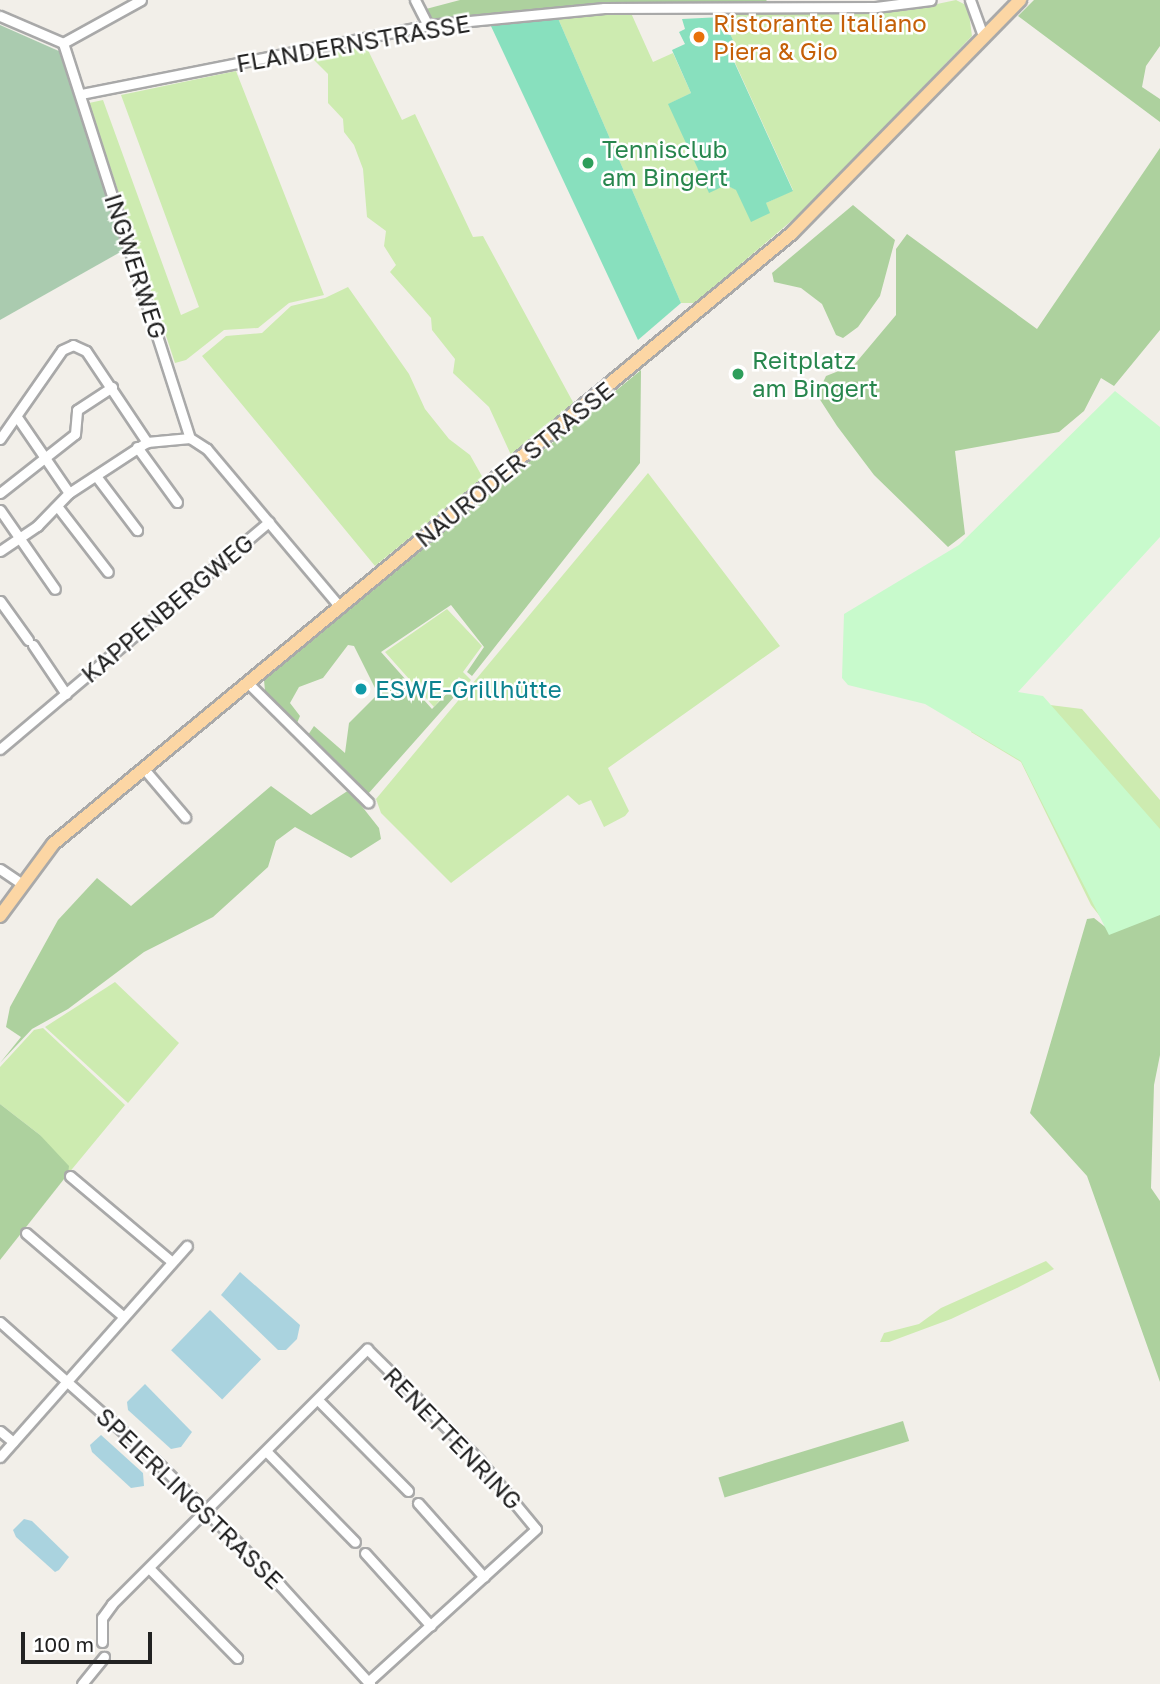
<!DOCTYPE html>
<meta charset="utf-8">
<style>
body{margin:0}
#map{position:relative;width:1160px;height:1684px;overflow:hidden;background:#f2efe9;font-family:"Golos Text",sans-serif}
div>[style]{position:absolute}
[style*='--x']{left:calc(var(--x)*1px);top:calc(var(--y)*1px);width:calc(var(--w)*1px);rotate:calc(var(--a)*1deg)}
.grass>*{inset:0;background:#cdebb0}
.forest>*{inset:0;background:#add19e;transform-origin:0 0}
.cemetery>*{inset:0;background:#aacbaf}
.park>*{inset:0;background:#c8facc}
.pitch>*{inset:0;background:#88e0be}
.water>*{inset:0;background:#aad3df;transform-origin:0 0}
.roads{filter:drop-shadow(2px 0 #a9a9a9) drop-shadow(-2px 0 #a9a9a9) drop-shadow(0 2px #a9a9a9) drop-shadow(0 -2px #a9a9a9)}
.minor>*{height:9px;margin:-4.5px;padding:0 4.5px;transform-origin:4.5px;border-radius:4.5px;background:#fff}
.major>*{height:12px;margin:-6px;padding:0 6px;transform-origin:6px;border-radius:6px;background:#fcd6a4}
.dots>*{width:19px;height:19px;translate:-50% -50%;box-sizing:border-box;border:4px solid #fff;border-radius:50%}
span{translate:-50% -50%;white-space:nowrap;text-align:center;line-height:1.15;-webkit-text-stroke:5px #fff;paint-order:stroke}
.food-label{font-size:24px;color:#c56008}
.left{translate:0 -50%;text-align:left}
.street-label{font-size:24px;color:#222}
.leisure-label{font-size:24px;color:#27864d}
.culture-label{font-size:24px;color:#0d838f}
.scale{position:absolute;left:21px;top:1632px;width:131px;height:32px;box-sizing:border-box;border:4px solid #222;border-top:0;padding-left:9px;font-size:21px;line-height:24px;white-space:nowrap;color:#222;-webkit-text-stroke:5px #fff;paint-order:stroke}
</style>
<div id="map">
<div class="grass">
<i style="clip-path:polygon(956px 0,968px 6px,972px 36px,810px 205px,695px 303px,681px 303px,557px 16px,631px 13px,653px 62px,673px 53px,691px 93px,669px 104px,709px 192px,726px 185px,766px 203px,793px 190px,726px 43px,733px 40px,720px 13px,904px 11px)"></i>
<i style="clip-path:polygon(366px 46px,402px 120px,415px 114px,473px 237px,483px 236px,574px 404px,511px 455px,489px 407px,453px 373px,455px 359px,432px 330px,431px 318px,390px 272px,396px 265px,384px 246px,386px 231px,367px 217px,363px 169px,354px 145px,344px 132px,343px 119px,328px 103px,328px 74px,310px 56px)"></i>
<i style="clip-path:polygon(236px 71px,324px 295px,289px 303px,258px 328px,224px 330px,186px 360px,175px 363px,89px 103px,103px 100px,181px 315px,199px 307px,121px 95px)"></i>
<i style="clip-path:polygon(348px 287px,409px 374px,425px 409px,449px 439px,470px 455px,483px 478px,375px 566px,202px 356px,226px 336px,262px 333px,291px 306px,325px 298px)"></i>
<i style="clip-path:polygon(648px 473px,780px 646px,608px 768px,629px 811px,625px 816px,604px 827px,591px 800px,579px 805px,568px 795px,451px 883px,381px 813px,376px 799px)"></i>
<i style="clip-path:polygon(447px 609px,482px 646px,463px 672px,471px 680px,467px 685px,459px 677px,434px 707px,385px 652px)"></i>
<i style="clip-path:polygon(1003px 699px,1082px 709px,1160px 800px,1160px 900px,1110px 929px,1091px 905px,1021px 762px,971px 732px,982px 706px)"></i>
<i style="clip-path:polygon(115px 982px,179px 1043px,128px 1103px,45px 1027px)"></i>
<i style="clip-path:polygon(43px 1028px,125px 1105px,68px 1174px,40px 1135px,0 1104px,0 1067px,34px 1030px)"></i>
<i style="clip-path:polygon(1046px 1261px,1054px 1269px,1019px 1287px,951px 1319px,889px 1342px,880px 1342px,884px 1333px,919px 1324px,941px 1308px)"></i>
</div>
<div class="forest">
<i style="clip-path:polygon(460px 0,766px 0,768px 2px,431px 21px,426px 9px)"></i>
<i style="clip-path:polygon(1034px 0,1160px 0,1160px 46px,1146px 66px,1142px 87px,1160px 99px,1160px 122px,1018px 16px)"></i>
<i style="clip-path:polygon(1160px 148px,1160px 330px,1114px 386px,1101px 378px,1084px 411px,1059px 432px,955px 451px,965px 534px,948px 547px,874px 475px,837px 426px,817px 395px,826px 376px,854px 365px,896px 315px,896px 249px,907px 234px,1037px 329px)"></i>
<i style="clip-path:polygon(853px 205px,895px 240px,880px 296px,858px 327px,843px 338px,836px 335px,822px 304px,801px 288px,774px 282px,772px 273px)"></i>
<i style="clip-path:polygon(641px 370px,640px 463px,472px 676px,467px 672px,484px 647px,451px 605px,381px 652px,432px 709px,457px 683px,462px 688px,368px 794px,308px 735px,314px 726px,345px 753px,349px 723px,378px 694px,354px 646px,348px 645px,323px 678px,299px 687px,290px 703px,300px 716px,297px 723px,265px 691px,264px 680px)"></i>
<i style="clip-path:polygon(271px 786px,311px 815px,349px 790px,379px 828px,381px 839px,351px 858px,295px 827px,276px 841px,268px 867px,213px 917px,144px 952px,68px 1009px,32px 1029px,0 1063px,21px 1037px,6px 1027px,10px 1007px,58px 920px,97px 878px,131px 906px)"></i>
<i style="clip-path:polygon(1160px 905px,1160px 1055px,1154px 1085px,1151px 1188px,1160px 1201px,1160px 1382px,1087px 1176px,1030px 1113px,1087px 919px,1094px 918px,1109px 930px)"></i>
<i style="clip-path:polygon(0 1104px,40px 1135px,69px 1166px,68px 1174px,0 1260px)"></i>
<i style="left:903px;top:1421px;width:21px;height:193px;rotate:73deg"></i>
</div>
<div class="cemetery">
<i style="clip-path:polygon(0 25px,61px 52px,124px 250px,0 320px)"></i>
</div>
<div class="park">
<i style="clip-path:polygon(1115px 391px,1160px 427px,1160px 537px,1018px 692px,1043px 696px,1160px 829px,1160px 915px,1109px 935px,1021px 761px,925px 704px,848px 685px,842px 678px,844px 614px,959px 545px)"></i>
</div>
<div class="pitch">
<i style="clip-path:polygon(557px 16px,681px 303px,638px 340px,490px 24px)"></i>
<i style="clip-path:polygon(722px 17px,733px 40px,726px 44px,793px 191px,766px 203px,770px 213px,751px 222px,736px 190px,726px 185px,709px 193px,668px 104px,691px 93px,672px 50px,685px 44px,679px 32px,685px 29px,682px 19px)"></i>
</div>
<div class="water">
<i style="clip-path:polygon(240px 1272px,300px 1325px,297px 1339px,286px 1350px,278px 1350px,221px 1295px)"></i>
<i style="left:210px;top:1310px;width:71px;height:56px;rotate:44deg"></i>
<i style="clip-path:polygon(145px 1384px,192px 1432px,181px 1447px,171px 1449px,128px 1410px,127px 1402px)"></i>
<i style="clip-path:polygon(101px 1435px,143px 1473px,144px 1486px,131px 1488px,92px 1452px,90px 1445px)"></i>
<i style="clip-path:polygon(24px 1519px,32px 1521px,69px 1557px,59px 1570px,55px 1572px,16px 1537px,13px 1530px)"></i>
</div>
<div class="roads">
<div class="minor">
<i style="--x:415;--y:0;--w:28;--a:63"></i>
<i style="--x:970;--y:0;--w:38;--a:70"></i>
<i style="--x:0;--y:16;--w:69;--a:23.2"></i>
<i style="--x:63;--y:43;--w:415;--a:72.2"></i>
<i style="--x:63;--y:43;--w:89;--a:-28.9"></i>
<i style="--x:81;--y:94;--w:354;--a:-11.2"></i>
<i style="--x:428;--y:25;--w:177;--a:-5.5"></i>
<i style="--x:604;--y:8;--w:272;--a:-0.2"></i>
<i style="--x:876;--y:7;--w:55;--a:-7.3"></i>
<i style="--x:17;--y:417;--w:92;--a:55.6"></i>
<i style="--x:0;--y:439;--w:108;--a:-55.1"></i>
<i style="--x:62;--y:350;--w:12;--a:-24"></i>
<i style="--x:73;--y:345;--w:14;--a:25"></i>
<i style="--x:86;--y:351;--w:110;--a:56.2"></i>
<i style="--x:137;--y:447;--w:68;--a:54"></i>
<i style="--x:96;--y:476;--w:68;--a:52.8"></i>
<i style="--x:0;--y:493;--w:95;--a:-38.2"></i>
<i style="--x:75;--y:434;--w:24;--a:-85"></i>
<i style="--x:77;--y:410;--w:42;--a:-33.3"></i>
<i style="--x:57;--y:506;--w:83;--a:52.3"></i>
<i style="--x:0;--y:510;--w:96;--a:55.2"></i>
<i style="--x:0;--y:551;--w:45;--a:-34"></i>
<i style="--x:37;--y:526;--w:46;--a:-45.9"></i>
<i style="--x:69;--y:493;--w:93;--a:-33.2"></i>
<i style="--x:147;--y:442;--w:43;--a:-5.3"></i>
<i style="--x:190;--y:438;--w:20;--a:33"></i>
<i style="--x:207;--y:449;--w:207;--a:49.9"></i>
<i style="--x:0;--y:601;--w:48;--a:54.3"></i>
<i style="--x:33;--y:645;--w:59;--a:56"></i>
<i style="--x:249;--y:684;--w:168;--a:44.8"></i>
<i style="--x:0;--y:749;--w:352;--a:-40.2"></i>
<i style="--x:145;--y:770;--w:62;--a:49.6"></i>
<i style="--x:0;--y:869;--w:25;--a:34"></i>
<i style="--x:70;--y:1176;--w:133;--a:40.1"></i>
<i style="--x:26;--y:1233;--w:128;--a:40.6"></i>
<i style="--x:0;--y:1322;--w:209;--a:41.7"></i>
<i style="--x:156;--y:1461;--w:175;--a:45"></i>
<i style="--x:280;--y:1585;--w:134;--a:47.7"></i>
<i style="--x:318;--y:1400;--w:128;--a:45.3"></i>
<i style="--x:0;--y:1431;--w:17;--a:40"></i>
<i style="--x:266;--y:1451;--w:127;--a:45.6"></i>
<i style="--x:0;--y:1457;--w:282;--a:-48.5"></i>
<i style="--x:418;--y:1503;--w:99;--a:48.3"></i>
<i style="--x:365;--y:1553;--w:98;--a:47.9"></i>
<i style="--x:149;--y:1568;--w:126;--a:45.6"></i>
<i style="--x:102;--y:1642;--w:24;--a:-90"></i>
<i style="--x:102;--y:1618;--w:17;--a:-54"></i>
<i style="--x:112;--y:1604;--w:361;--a:-45"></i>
<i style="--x:367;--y:1349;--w:158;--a:44.7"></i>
<i style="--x:479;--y:1460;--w:89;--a:50.4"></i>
<i style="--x:536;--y:1529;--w:227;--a:137.7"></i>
<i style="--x:82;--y:1684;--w:35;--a:-51"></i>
</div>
<div class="major">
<i style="--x:0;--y:916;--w:89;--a:-53.6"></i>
<i style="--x:53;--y:844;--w:959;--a:-39.58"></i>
<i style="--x:792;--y:233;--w:326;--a:-45.6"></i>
</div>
</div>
<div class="dots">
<i style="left:699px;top:37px;background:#e8710a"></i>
<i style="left:588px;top:163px;background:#2e9e5b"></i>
<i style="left:738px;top:374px;background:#2e9e5b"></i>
<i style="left:361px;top:689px;background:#0f9aa8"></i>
</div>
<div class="food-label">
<span class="left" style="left:713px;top:37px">Ristorante Italiano<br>Piera &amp; Gio</span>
</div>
<div class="street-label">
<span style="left:353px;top:43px;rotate:-10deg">FLANDERNSTRASSE</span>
<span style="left:136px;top:266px;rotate:72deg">INGWERWEG</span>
<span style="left:514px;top:464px;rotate:-39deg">NAURODER STRASSE</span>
<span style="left:167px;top:608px;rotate:-40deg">KAPPENBERGWEG</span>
<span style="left:453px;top:1438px;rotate:46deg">RENETTENRING</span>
<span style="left:190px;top:1498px;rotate:44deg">SPEIERLINGSTRASSE</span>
</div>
<div class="leisure-label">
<span class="left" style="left:602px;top:163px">Tennisclub<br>am Bingert</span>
<span class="left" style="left:752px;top:374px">Reitplatz<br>am Bingert</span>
</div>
<div class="culture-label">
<span class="left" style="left:375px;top:689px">ESWE-Grillhütte</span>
</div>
<div class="scale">100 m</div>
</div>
